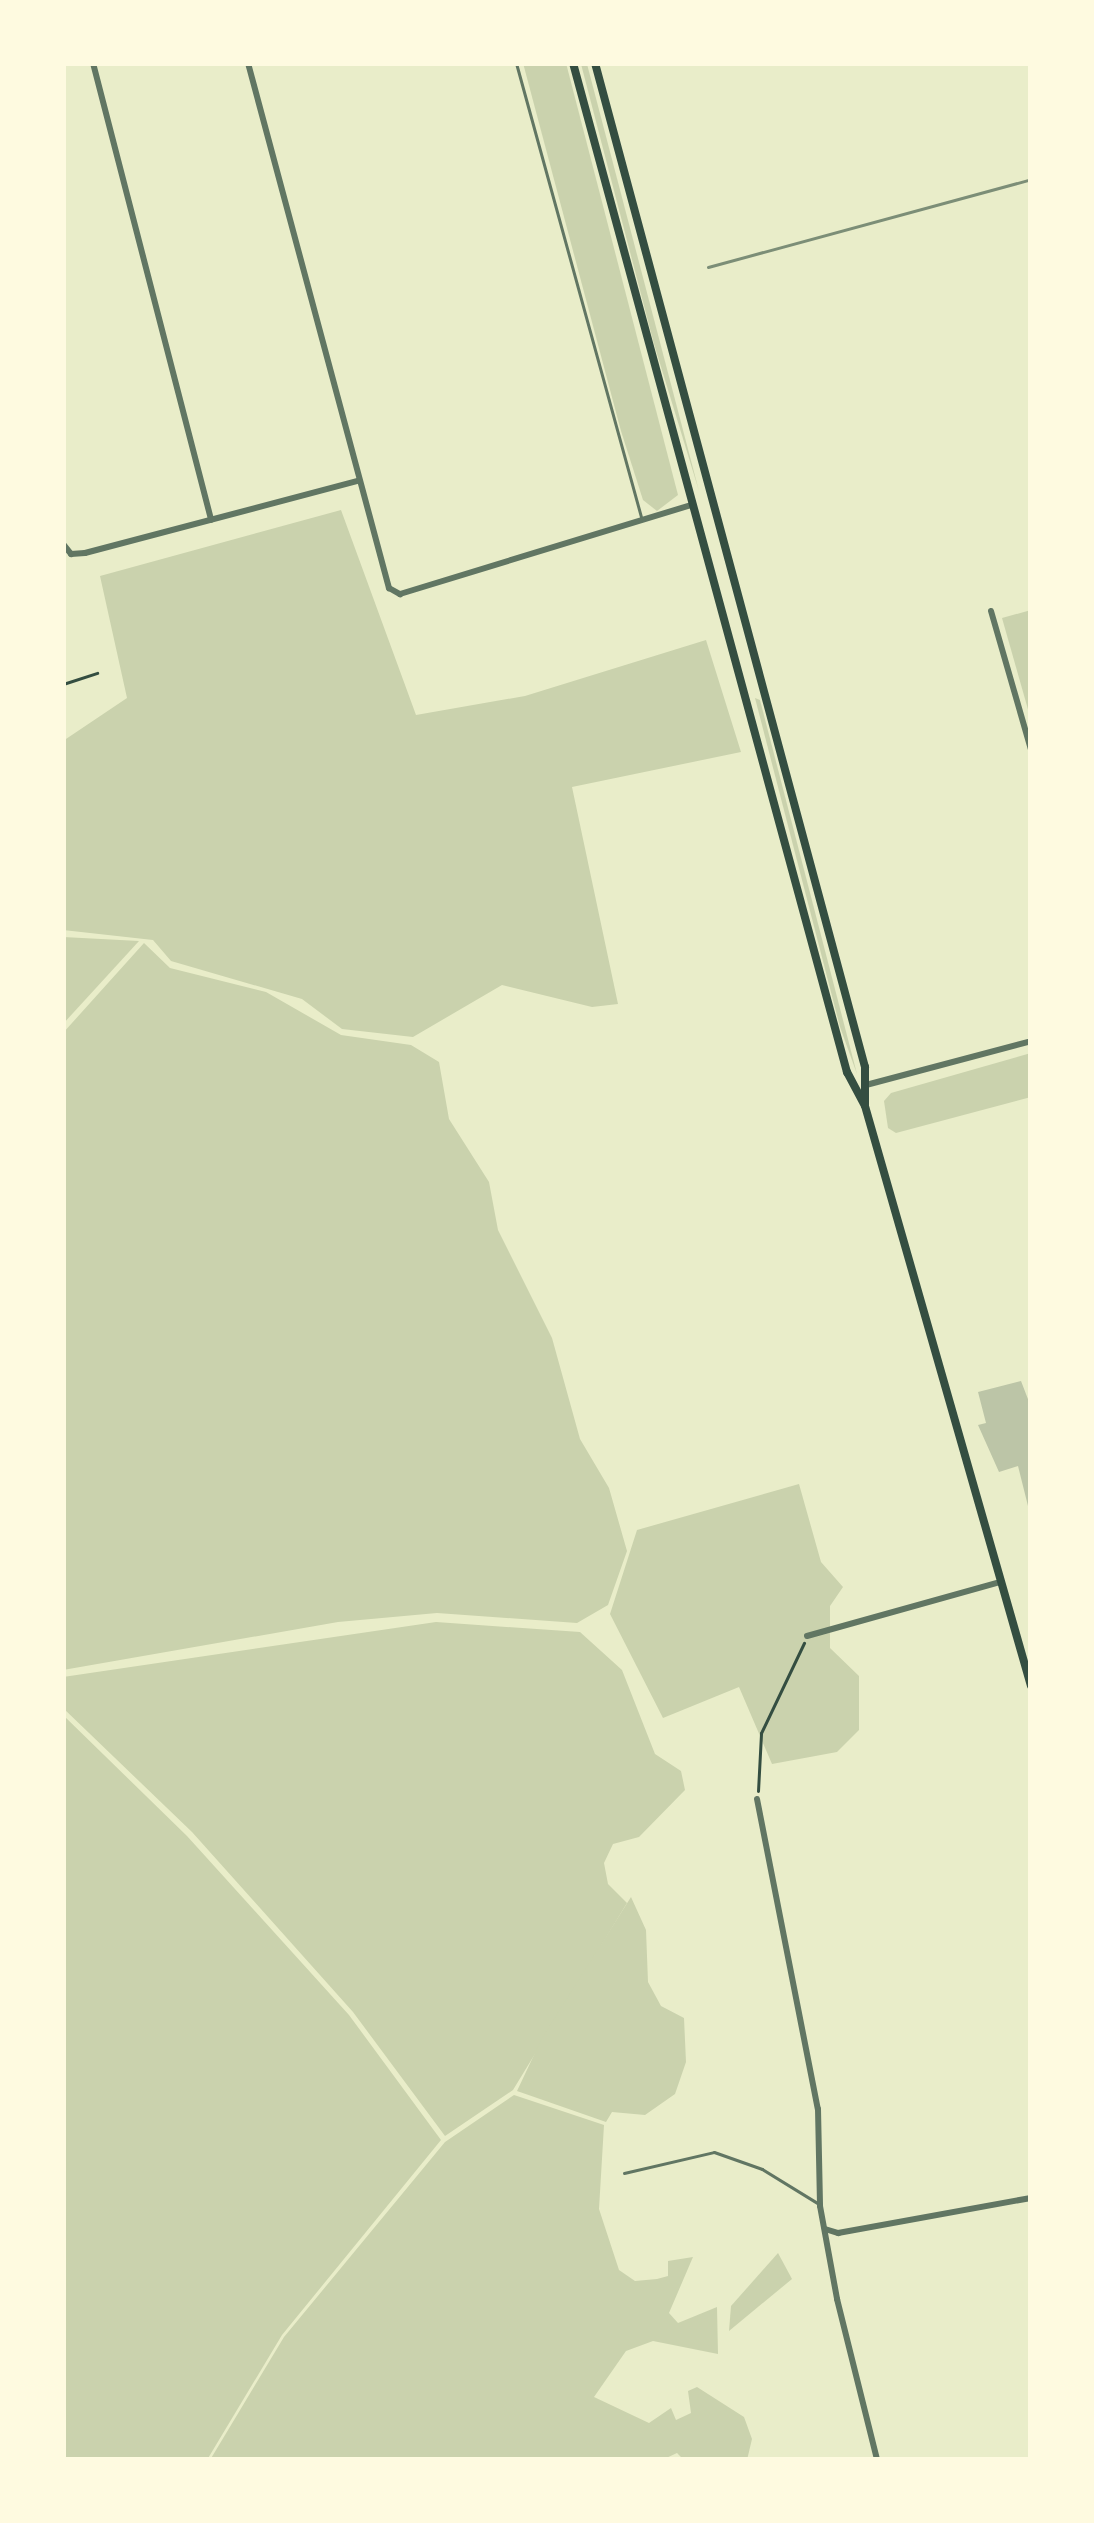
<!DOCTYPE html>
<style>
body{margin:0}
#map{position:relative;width:1094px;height:2523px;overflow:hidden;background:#e9edc9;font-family:"Fira Sans Condensed",sans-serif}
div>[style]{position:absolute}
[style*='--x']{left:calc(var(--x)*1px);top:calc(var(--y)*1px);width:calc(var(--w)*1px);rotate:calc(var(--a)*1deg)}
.green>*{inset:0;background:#cad2ad}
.building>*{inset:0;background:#bcc5a7}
.path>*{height:3px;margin:-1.5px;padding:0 1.5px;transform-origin:1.5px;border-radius:1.5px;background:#344e41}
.service>*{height:3px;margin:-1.5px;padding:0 1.5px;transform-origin:1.5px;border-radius:1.5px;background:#617663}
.minor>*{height:6px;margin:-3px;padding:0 3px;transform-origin:3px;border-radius:3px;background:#617663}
.secondary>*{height:8px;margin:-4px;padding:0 4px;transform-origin:4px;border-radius:4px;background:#344e41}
.rail>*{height:3px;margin:-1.5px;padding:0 1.5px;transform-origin:1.5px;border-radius:1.5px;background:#7c8e77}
span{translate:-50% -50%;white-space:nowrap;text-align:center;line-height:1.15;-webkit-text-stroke:12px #fefae0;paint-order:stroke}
.frame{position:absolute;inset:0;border:66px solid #fefae0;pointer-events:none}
</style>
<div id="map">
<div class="green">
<i style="clip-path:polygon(523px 63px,566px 63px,678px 495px,657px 511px,643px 500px,621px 431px)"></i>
<i style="clip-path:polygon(581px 64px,587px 64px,699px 491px,654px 344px)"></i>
<i style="clip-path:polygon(341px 510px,416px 715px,525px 696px,706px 640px,741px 752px,572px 787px,618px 1004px,592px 1007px,502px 985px,413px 1037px,342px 1029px,302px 999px,171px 961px,153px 940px,63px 930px,63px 741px,127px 698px,100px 576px)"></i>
<i style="clip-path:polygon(1031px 610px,1031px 720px,1002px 618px)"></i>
<i style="clip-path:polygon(755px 698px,760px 700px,857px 1074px,840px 1027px)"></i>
<i style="clip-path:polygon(63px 937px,139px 941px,63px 1024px)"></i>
<i style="clip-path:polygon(144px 943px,170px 968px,266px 992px,341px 1035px,411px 1045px,439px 1062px,449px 1119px,489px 1182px,498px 1230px,552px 1338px,580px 1439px,609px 1488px,627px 1551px,608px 1605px,577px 1623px,437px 1613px,338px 1622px,63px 1670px,63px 1033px)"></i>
<i style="clip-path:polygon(1031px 1053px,1031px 1097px,896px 1133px,888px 1128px,884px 1101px,891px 1093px)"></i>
<i style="clip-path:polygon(799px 1484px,821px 1562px,843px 1587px,830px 1606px,830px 1648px,859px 1676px,859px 1730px,837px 1752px,772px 1764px,739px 1687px,663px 1718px,610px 1614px,637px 1530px)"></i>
<i style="clip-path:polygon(436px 1622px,580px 1632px,622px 1670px,655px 1754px,681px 1771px,685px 1790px,639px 1837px,613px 1844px,604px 1863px,608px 1884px,627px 1903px,513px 2090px,445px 2136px,353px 2012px,192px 1832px,63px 1708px,63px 1677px)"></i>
<i style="clip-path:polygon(63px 1715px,187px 1836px,349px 2015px,441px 2140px,282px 2335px,207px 2460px,63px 2460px)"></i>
<i style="clip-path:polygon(631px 1897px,646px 1930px,648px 1982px,661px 2006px,684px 2018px,686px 2062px,675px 2094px,645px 2115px,612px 2112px,606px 2122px,517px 2091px,542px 2038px)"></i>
<i style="clip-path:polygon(514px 2095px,604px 2125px,599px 2209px,619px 2270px,635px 2281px,657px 2279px,668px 2276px,668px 2261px,693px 2257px,669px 2313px,678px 2323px,717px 2307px,718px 2354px,653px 2341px,626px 2351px,594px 2397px,649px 2423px,671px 2408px,676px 2420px,691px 2413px,688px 2391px,697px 2387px,744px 2417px,752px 2439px,747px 2460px,684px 2460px,677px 2453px,662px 2460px,210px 2460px,284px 2337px,445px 2142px)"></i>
<i style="clip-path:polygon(778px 2253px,792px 2279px,729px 2331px,731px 2306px)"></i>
</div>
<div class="building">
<i style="clip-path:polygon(1021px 1381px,1031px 1407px,1029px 1510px,1018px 1466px,999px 1472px,978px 1425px,986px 1423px,978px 1392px)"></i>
</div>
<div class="path">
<i style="--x:63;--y:684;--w:36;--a:-18"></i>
<i style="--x:758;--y:1791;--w:58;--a:-87"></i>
<i style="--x:761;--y:1733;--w:100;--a:-64.5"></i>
</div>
<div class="service">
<i style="--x:516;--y:63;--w:472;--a:74.6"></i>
<i style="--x:624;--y:2173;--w:92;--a:-13.1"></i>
<i style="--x:714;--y:2152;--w:51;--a:19.5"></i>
<i style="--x:762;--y:2169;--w:67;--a:31.6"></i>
</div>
<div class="minor">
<i style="--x:93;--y:63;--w:472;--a:75.5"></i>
<i style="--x:248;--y:63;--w:544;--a:74.97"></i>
<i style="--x:389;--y:588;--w:13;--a:29"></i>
<i style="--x:400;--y:594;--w:305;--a:-17"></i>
<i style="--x:63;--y:544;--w:13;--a:51"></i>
<i style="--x:71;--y:554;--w:14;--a:-4"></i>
<i style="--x:85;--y:553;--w:282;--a:-14.8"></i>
<i style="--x:991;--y:611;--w:145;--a:73.9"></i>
<i style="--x:866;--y:1085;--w:171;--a:-14.9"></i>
<i style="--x:807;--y:1636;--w:200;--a:-15.6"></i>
<i style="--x:757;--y:1799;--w:316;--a:78.9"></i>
<i style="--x:818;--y:2109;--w:97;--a:88.8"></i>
<i style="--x:820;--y:2206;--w:95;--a:79.6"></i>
<i style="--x:837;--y:2299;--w:166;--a:76"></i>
<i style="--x:825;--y:2229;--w:14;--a:17"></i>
<i style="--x:838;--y:2233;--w:196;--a:-10.3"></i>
</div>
<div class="secondary">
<i style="--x:573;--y:63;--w:1046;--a:74.81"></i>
<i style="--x:847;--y:1072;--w:38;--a:62"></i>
<i style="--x:865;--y:1106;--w:603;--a:74.03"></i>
<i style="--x:595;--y:63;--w:1040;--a:74.95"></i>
<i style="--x:865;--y:1067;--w:38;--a:90"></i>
</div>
<div class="rail">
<i style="--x:708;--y:267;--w:335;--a:-15.2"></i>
</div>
<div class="frame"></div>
</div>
